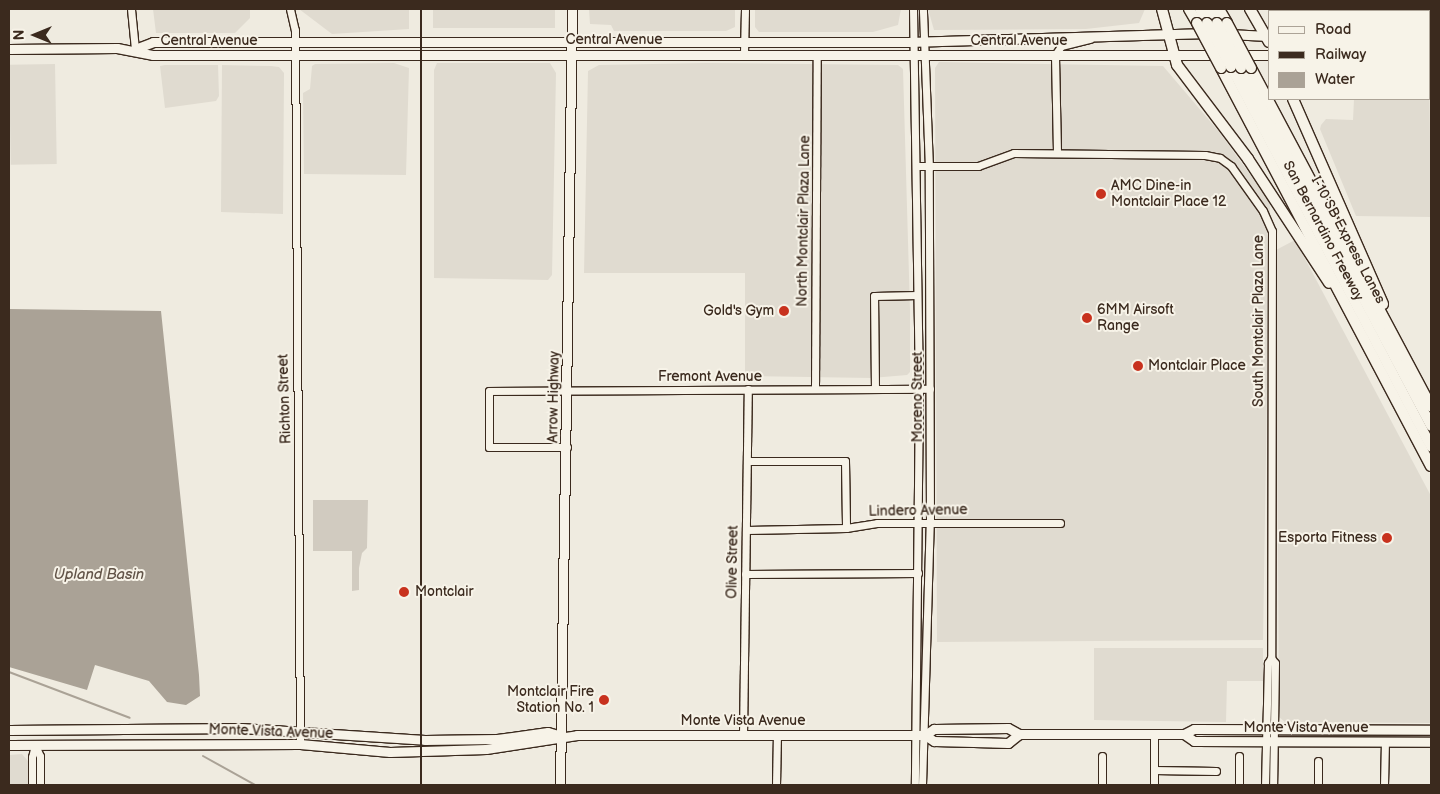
<!DOCTYPE html>
<style>
body{margin:0}
#map{position:relative;width:1440px;height:794px;overflow:hidden;background:#efebe0;font-family:"Balsamiq Sans",sans-serif}
div>[style]{position:absolute}
[style*='--x']{left:calc(var(--x)*1px);top:calc(var(--y)*1px);width:calc(var(--w)*1px);rotate:calc(var(--a)*1deg)}
.built>*{inset:0;background:#e0dbd0;transform-origin:0 0}
.green>*{inset:0;background:#d1cbc0}
.water>*{inset:0;background:#aaa296}
.stream>*{height:2px;margin:-1px;padding:0 1px;transform-origin:1px;border-radius:1px;background:#aaa296}
.roads{filter:drop-shadow(1px 0 #3b2a1e) drop-shadow(-1px 0 #3b2a1e) drop-shadow(0 1px #3b2a1e) drop-shadow(0 -1px #3b2a1e)}
.minor>*{height:7px;margin:-3.5px;padding:0 3.5px;transform-origin:3.5px;border-radius:3.5px;background:#f7f3e8}
.major>*{height:9px;margin:-4.5px;padding:0 4.5px;transform-origin:4.5px;border-radius:4.5px;background:#f7f3e8}
.highway>*{height:10px;margin:-5px;padding:0 5px;transform-origin:5px;border-radius:5px;background:#f7f3e8}
.rail>*{height:2px;margin:-1px;padding:0 1px;transform-origin:1px;border-radius:1px;background:#3b2a1e}
.bridges{filter:drop-shadow(1px 0 #3b2a1e) drop-shadow(-1px 0 #3b2a1e) drop-shadow(0 1px #3b2a1e) drop-shadow(0 -1px #3b2a1e)}
.highway-bridge>*{height:10px;margin:-5px;padding:0 5px;transform-origin:5px;border-radius:5px;background:#f7f3e8}
.dots>*{width:14px;height:14px;translate:-50% -50%;box-sizing:border-box;border:2px solid #f7f3e8;border-radius:50%}
span{translate:-50% -50%;white-space:nowrap;text-align:center;line-height:1.15;-webkit-text-stroke:4px #f7f3e8;paint-order:stroke}
.street-label{font-size:14px;color:#3b2a1e}
.poi-label{font-size:14px;color:#3b2a1e}
.left{translate:0 -50%;text-align:left}
.right{translate:-100% -50%;text-align:right}
.water-label{font-size:15px;color:#625448;font-style:italic}
.frame{position:absolute;inset:0;border:10px solid #3b2a1e;pointer-events:none}
.legend{position:absolute;left:1268px;top:10px;width:162px;height:90px;box-sizing:border-box;background:#f7f3e8;border:1px solid #aca397;margin:0;padding:6px 9px;list-style:none;font-size:15px;color:#3b2a1e}
.legend li{display:flex;align-items:center;gap:10px;height:25px}
.legend b{width:25px;border:1px solid #aca397}
.north{position:absolute;left:10px;top:10px;width:50px;height:50px;-webkit-text-stroke:4px #f7f3e8;paint-order:stroke;rotate:270deg;font-size:14px;font-weight:700;line-height:20px;text-align:center;color:#3b2a1e}
.north::after{content:'';display:block;margin:auto;width:18px;height:22px;background:#3b2a1e;clip-path:polygon(50% 0,100% 100%,50% 72%,0 100%)}
</style>
<div id="map">
<div class="built">
<i style="clip-path:polygon(153px 9px,250px 9px,250px 18px,235px 33px,156px 33px)"></i>
<i style="clip-path:polygon(299px 9px,409px 9px,409px 29px,332px 34px)"></i>
<i style="left:433px;top:9px;width:122px;height:19px"></i>
<i style="clip-path:polygon(589px 9px,735px 9px,735px 27px,726px 31px,614px 31px,611px 25px,590px 24px)"></i>
<i style="clip-path:polygon(755px 9px,901px 9px,898px 25px,873px 32px,759px 32px,755px 27px)"></i>
<i style="clip-path:polygon(928px 9px,1145px 9px,1139px 23px,1086px 29px,934px 30px)"></i>
<i style="clip-path:polygon(1270px 9px,1431px 9px,1431px 29px,1429px 11px)"></i>
<i style="clip-path:polygon(1429px 60px,1431px 217px,1356px 216px,1320px 129px,1321px 125px,1326px 119px,1353px 120px,1354px 99px,1429px 99px)"></i>
<i style="clip-path:polygon(939px 62px,1163px 66px,1220px 133px,1270px 202px,1263px 640px,937px 642px,935px 68px)"></i>
<i style="clip-path:polygon(394px 63px,409px 68px,406px 175px,304px 174px,303px 93px,310px 89px,312px 66px,315px 64px)"></i>
<i style="clip-path:polygon(437px 63px,550px 63px,556px 73px,552px 275px,548px 280px,434px 278px,434px 70px)"></i>
<i style="clip-path:polygon(706px 63px,898px 65px,903px 69px,910px 310px,910px 372px,907px 375px,871px 378px,749px 376px,745px 374px,745px 273px,584px 273px,588px 71px,599px 65px)"></i>
<i style="left:55px;top:64px;width:100px;height:46px;rotate:89deg"></i>
<i style="clip-path:polygon(165px 65px,218px 65px,219px 96px,216px 101px,165px 108px,160px 66px)"></i>
<i style="clip-path:polygon(222px 65px,271px 66px,279px 67px,284px 73px,283px 214px,221px 212px)"></i>
<i style="clip-path:polygon(1295px 240px,1431px 496px,1431px 723px,1285px 722px,1279px 717px,1276px 250px)"></i>
<i style="clip-path:polygon(1094px 648px,1263px 648px,1263px 681px,1227px 681px,1226px 722px,1094px 720px)"></i>
<i style="clip-path:polygon(22px 754px,28px 761px,28px 785px,9px 785px,9px 755px)"></i>
</div>
<div class="green">
<i style="clip-path:polygon(313px 500px,368px 500px,367px 548px,362px 553px,359px 568px,359px 590px,352px 591px,352px 551px,313px 551px)"></i>
</div>
<div class="water">
<i style="clip-path:polygon(9px 309px,161px 311px,199px 675px,200px 696px,186px 705px,167px 702px,149px 681px,95px 665px,87px 690px,9px 667px)"></i>
</div>
<div class="stream">
<i style="--x:9;--y:672;--w:129;--a:20.8"></i>
<i style="--x:203;--y:756;--w:60;--a:29.1"></i>
</div>
<div class="roads">
<div class="minor">
<i style="--x:131;--y:9;--w:40;--a:84.3"></i>
<i style="--x:290;--y:9;--w:22;--a:77"></i>
<i style="--x:295;--y:30;--w:714;--a:89.6"></i>
<i style="--x:913;--y:9;--w:381;--a:89.1"></i>
<i style="--x:919;--y:390;--w:395;--a:90.6"></i>
<i style="--x:744;--y:53;--w:44;--a:-88.7"></i>
<i style="--x:1057;--y:152;--w:97;--a:-91.2"></i>
<i style="--x:1055;--y:55;--w:11;--a:-56"></i>
<i style="--x:1061;--y:46;--w:30;--a:-14"></i>
<i style="--x:916;--y:166;--w:62;--a:0"></i>
<i style="--x:978;--y:166;--w:38;--a:-20"></i>
<i style="--x:1014;--y:153;--w:191;--a:0.6"></i>
<i style="--x:1205;--y:155;--w:15;--a:11"></i>
<i style="--x:1220;--y:158;--w:14;--a:36"></i>
<i style="--x:1231;--y:166;--w:55;--a:54.6"></i>
<i style="--x:1263;--y:211;--w:22;--a:66"></i>
<i style="--x:1272;--y:231;--w:427;--a:90.1"></i>
<i style="--x:1271;--y:658;--w:6;--a:121"></i>
<i style="--x:1268;--y:663;--w:122;--a:91.4"></i>
<i style="--x:815;--y:389;--w:335;--a:-89.7"></i>
<i style="--x:875;--y:389;--w:93;--a:-90.6"></i>
<i style="--x:874;--y:296;--w:43;--a:-1.3"></i>
<i style="--x:567;--y:447;--w:78;--a:180"></i>
<i style="--x:489;--y:447;--w:56;--a:-90"></i>
<i style="--x:489;--y:391;--w:441;--a:-0.3"></i>
<i style="--x:748;--y:461;--w:97;--a:0"></i>
<i style="--x:845;--y:461;--w:67;--a:89.1"></i>
<i style="--x:747;--y:530;--w:99;--a:-1.2"></i>
<i style="--x:846;--y:528;--w:31;--a:-9"></i>
<i style="--x:877;--y:523;--w:183;--a:0"></i>
<i style="--x:745;--y:574;--w:173;--a:-0.3"></i>
<i style="--x:1271;--y:658;--w:6;--a:51"></i>
<i style="--x:1275;--y:663;--w:122;--a:90.9"></i>
<i style="--x:743;--y:735;--w:346;--a:-89.2"></i>
<i style="--x:35;--y:745;--w:12;--a:66"></i>
<i style="--x:40;--y:756;--w:29;--a:90"></i>
<i style="--x:1154;--y:770;--w:62;--a:0.9"></i>
<i style="--x:32;--y:785;--w:28;--a:-90"></i>
<i style="--x:32;--y:757;--w:12;--a:-76"></i>
<i style="--x:776;--y:785;--w:50;--a:-88.9"></i>
<i style="--x:922;--y:785;--w:263;--a:-88.3"></i>
<i style="--x:930;--y:522;--w:354;--a:-90.2"></i>
<i style="--x:929;--y:168;--w:159;--a:-92.2"></i>
<i style="--x:1102;--y:785;--w:29;--a:-90"></i>
<i style="--x:1154;--y:785;--w:51;--a:-90"></i>
<i style="--x:1239;--y:785;--w:29;--a:-90"></i>
<i style="--x:1318;--y:785;--w:24;--a:-90"></i>
<i style="--x:1384;--y:785;--w:43;--a:-88.7"></i>
</div>
<div class="major">
<i style="--x:1227;--y:34;--w:42;--a:2.7"></i>
<i style="--x:1429;--y:37;--w:2;--a:0"></i>
<i style="--x:9;--y:49;--w:108;--a:-0.5"></i>
<i style="--x:117;--y:48;--w:37;--a:11"></i>
<i style="--x:153;--y:55;--w:1066;--a:0"></i>
<i style="--x:135;--y:49;--w:19;--a:-21"></i>
<i style="--x:153;--y:42;--w:755;--a:0"></i>
<i style="--x:908;--y:42;--w:301;--a:-1.7"></i>
<i style="--x:1429;--y:50;--w:2;--a:0"></i>
<i style="--x:1239;--y:55;--w:30;--a:0"></i>
<i style="--x:9;--y:730;--w:232;--a:-0.5"></i>
<i style="--x:241;--y:728;--w:184;--a:3.7"></i>
<i style="--x:425;--y:740;--w:72;--a:-0.8"></i>
<i style="--x:497;--y:739;--w:51;--a:-7.8"></i>
<i style="--x:548;--y:732;--w:14;--a:17"></i>
<i style="--x:1184;--y:734;--w:12;--a:35"></i>
<i style="--x:1194;--y:741;--w:237;--a:0.2"></i>
<i style="--x:925;--y:735;--w:11;--a:34"></i>
<i style="--x:934;--y:741;--w:74;--a:1.5"></i>
<i style="--x:1008;--y:743;--w:14;--a:-39"></i>
<i style="--x:9;--y:745;--w:291;--a:-0.2"></i>
<i style="--x:300;--y:744;--w:90;--a:5.1"></i>
<i style="--x:390;--y:752;--w:96;--a:-1.8"></i>
<i style="--x:486;--y:749;--w:92;--a:-8.7"></i>
<i style="--x:577;--y:735;--w:348;--a:0"></i>
<i style="--x:925;--y:735;--w:11;--a:-34"></i>
<i style="--x:934;--y:729;--w:74;--a:-0.8"></i>
<i style="--x:1008;--y:728;--w:13;--a:29"></i>
<i style="--x:1019;--y:734;--w:165;--a:0"></i>
<i style="--x:1184;--y:734;--w:11;--a:-27"></i>
<i style="--x:1194;--y:729;--w:237;--a:0.2"></i>
<i style="--x:560;--y:785;--w:776;--a:-89.11"></i>
</div>
<div class="highway">
<i style="--x:1162;--y:9;--w:58;--a:75"></i>
<i style="--x:1177;--y:65;--w:118;--a:52.9"></i>
<i style="--x:1248;--y:159;--w:148;--a:56.8"></i>
<i style="--x:1189;--y:9;--w:16;--a:60"></i>
<i style="--x:1200;--y:9;--w:16;--a:63"></i>
<i style="--x:1209;--y:9;--w:16;--a:60"></i>
<i style="--x:1219;--y:9;--w:16;--a:60"></i>
<i style="--x:1250;--y:9;--w:38;--a:60"></i>
<i style="--x:1231;--y:67;--w:429;--a:62.2"></i>
<i style="--x:1221;--y:68;--w:450;--a:62.2"></i>
<i style="--x:1241;--y:68;--w:405;--a:62"></i>
<i style="--x:1251;--y:68;--w:383;--a:62"></i>
<i style="--x:1293;--y:99;--w:224;--a:66.3"></i>
</div>
</div>
<div class="rail">
<i style="--x:421;--y:785;--w:776;--a:-90"></i>
</div>
<div class="bridges">
<div class="highway-bridge">
<i style="--x:1197;--y:23;--w:51;--a:61.9"></i>
<i style="--x:1207;--y:23;--w:50;--a:61.4"></i>
<i style="--x:1217;--y:23;--w:51;--a:61.9"></i>
<i style="--x:1227;--y:23;--w:51;--a:61.9"></i>
</div>
</div>
<div class="dots">
<i style="left:1101px;top:194px;background:#c8321e"></i>
<i style="left:784px;top:311px;background:#c8321e"></i>
<i style="left:1087px;top:318px;background:#c8321e"></i>
<i style="left:1138px;top:366px;background:#c8321e"></i>
<i style="left:1387px;top:538px;background:#c8321e"></i>
<i style="left:404px;top:592px;background:#c8321e"></i>
<i style="left:604px;top:700px;background:#c8321e"></i>
</div>
<div class="street-label">
<span style="left:614px;top:40px">Central Avenue</span>
<span style="left:209px;top:41px">Central Avenue</span>
<span style="left:1019px;top:41px">Central Avenue</span>
<span style="left:804px;top:221px;rotate:-89deg">North Montclair Plaza Lane</span>
<span style="left:1323px;top:231px;rotate:62deg">San Bernardino Freeway</span>
<span style="left:1348px;top:240px;rotate:62deg">I-10 SB Express Lanes</span>
<span style="left:1259px;top:321px;rotate:-90deg">South Montclair Plaza Lane</span>
<span style="left:710px;top:377px">Fremont Avenue</span>
<span style="left:554px;top:397px;rotate:-89deg">Arrow Highway</span>
<span style="left:918px;top:397px;rotate:-90deg">Moreno Street</span>
<span style="left:285px;top:399px;rotate:-92deg">Richton Street</span>
<span style="left:918px;top:511px;rotate:-1deg">Lindero Avenue</span>
<span style="left:733px;top:562px;rotate:-89deg">Olive Street</span>
<span style="left:743px;top:721px">Monte Vista Avenue</span>
<span style="left:1306px;top:728px">Monte Vista Avenue</span>
<span style="left:271px;top:732px;rotate:2deg">Monte Vista Avenue</span>
</div>
<div class="poi-label">
<span class="left" style="left:1111px;top:194px">AMC Dine-in<br>Montclair Place 12</span>
<span class="left" style="left:1097px;top:318px">6MM Airsoft<br>Range</span>
<span class="right" style="left:774px;top:311px">Gold's Gym</span>
<span class="left" style="left:1148px;top:366px">Montclair Place</span>
<span class="right" style="left:1377px;top:538px">Esporta Fitness</span>
<span class="left" style="left:415px;top:592px">Montclair</span>
<span class="right" style="left:594px;top:700px">Montclair Fire<br>Station No. 1</span>
</div>
<div class="water-label">
<span style="left:99px;top:575px">Upland Basin</span>
</div>
<div class="frame"></div>
<ul class="legend">
<li><b style="height:6px;background:#f7f3e8"></b>Road</li>
<li><b style="height:6px;background:#3b2a1e"></b>Railway</li>
<li><b style="height:14px;background:#aaa296"></b>Water</li>
</ul>
<div class="north">N</div>
</div>
